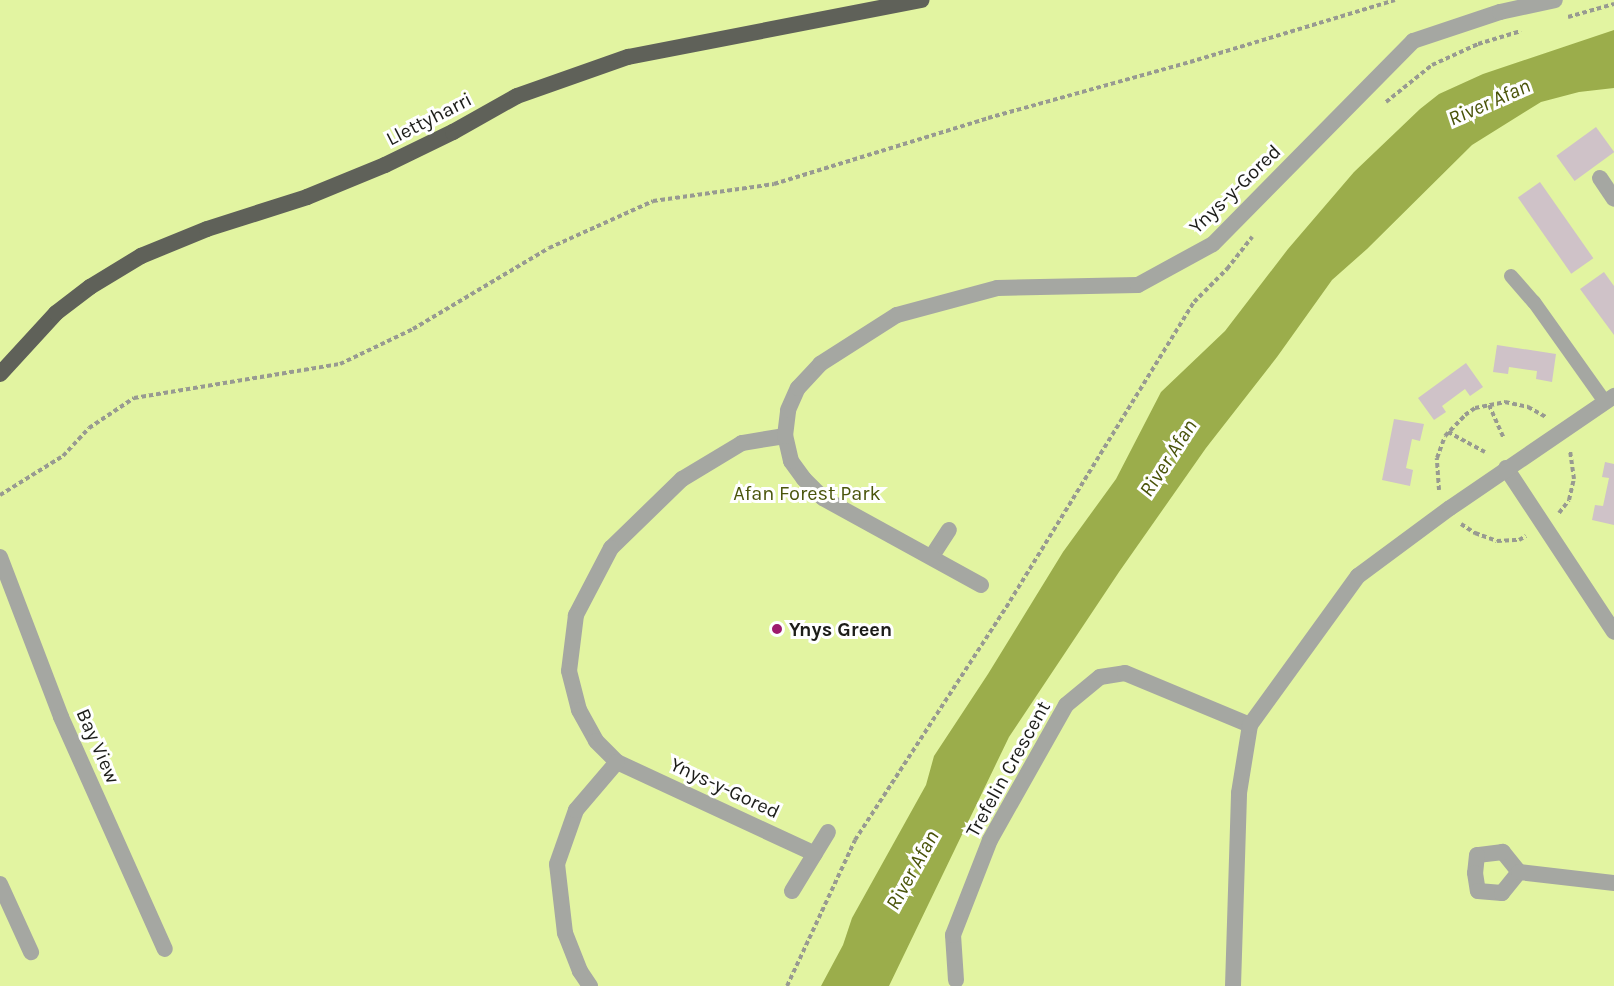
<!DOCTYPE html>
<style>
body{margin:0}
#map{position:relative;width:1614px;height:986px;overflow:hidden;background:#fafdf1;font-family:Karla,sans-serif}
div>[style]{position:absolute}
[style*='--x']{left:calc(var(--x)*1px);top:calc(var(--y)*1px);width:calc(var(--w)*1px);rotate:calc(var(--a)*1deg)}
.green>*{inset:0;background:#e2f4a1;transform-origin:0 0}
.water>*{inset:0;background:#9bad4b}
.building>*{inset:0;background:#cfc2c8;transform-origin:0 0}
.path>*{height:4px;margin-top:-2px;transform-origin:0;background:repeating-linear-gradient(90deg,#989a91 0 4.5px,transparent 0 7.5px)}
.service>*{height:14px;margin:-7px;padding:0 7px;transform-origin:7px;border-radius:7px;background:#a5a7a2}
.minor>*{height:16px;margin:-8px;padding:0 8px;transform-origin:8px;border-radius:8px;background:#a5a7a2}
.primary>*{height:16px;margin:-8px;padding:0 8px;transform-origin:8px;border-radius:8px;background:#5f6159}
.dots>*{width:16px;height:16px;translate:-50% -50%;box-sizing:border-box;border:3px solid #fff;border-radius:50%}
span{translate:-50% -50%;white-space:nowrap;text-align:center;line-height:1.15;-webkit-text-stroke:6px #fff;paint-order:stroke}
.street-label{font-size:20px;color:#1c1d19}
.park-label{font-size:20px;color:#4a550c}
.poi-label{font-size:20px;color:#1c1d19;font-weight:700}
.left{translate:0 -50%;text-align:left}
.water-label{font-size:21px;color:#495309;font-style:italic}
</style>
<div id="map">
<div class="green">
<i style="left:0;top:0;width:1614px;height:986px"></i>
</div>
<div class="water">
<i style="clip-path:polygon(1614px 30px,1614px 88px,1579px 92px,1541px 102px,1472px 145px,1367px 249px,1332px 280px,1277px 357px,1206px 448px,1119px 572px,1009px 737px,889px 986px,821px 986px,843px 945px,852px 918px,926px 785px,934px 756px,988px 674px,1063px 552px,1116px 479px,1161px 392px,1225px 331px,1288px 249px,1354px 172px,1420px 109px,1439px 94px,1483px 74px)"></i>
</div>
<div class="building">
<i style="left:1596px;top:127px;width:31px;height:49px;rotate:54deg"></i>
<i style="left:1540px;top:182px;width:93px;height:27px;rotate:55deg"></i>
<i style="clip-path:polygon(1604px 272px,1614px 286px,1614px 335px,1580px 289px)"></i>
<i style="clip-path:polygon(1497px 345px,1556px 354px,1552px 382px,1536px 379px,1537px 371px,1509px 367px,1508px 374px,1493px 372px)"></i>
<i style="clip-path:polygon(1466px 363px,1483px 387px,1470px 396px,1465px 389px,1442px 406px,1446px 412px,1434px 420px,1418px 398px)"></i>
<i style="clip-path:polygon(1394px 419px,1424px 424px,1420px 441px,1412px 439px,1406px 468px,1413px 470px,1410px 486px,1382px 480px)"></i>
<i style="clip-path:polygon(1605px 462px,1614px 464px,1614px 525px,1592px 520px,1595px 505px,1603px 506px,1609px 478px,1602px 477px)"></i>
</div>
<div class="path">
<i style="--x:1568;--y:17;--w:48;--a:-15.8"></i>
<i style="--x:1386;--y:102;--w:59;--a:-38.8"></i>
<i style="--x:1432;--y:65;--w:51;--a:-24.5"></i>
<i style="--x:1478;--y:44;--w:45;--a:-16.8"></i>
<i style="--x:1489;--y:405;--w:36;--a:66"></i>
<i style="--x:1448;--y:432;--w:42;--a:28.4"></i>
<i style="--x:1439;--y:490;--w:32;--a:-94"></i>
<i style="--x:1437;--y:458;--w:23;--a:-70"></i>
<i style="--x:1445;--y:436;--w:29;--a:-46"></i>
<i style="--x:1465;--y:415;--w:12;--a:-35"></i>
<i style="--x:1475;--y:408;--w:31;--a:-11"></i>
<i style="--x:1505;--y:402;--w:24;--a:12"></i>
<i style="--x:1528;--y:407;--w:21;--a:29"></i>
<i style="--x:0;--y:495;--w:74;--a:-31.8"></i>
<i style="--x:63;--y:456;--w:38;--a:-47"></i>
<i style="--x:89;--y:428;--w:54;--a:-33.7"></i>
<i style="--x:134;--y:398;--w:209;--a:-9.4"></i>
<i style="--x:340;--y:364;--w:81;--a:-25.6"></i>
<i style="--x:413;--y:329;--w:158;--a:-30.8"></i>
<i style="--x:549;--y:248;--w:114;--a:-24.3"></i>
<i style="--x:653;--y:201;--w:122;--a:-8"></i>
<i style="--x:774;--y:184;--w:224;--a:-17.1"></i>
<i style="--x:988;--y:118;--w:210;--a:-15.5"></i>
<i style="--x:1190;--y:62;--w:214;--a:-16.8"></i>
<i style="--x:1559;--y:513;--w:16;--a:-52"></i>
<i style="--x:1569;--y:500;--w:22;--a:-77"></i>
<i style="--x:1574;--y:479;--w:29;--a:-98"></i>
<i style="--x:1461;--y:524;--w:17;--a:33"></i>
<i style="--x:1475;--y:533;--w:23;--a:20"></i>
<i style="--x:1497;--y:541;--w:22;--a:-3"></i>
<i style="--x:1519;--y:540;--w:8;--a:-30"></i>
<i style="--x:787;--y:986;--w:161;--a:-65"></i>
<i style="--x:855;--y:840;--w:285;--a:-57"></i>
<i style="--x:1010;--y:601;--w:351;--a:-58.4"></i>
<i style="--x:1194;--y:302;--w:47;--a:-45"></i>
<i style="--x:1227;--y:269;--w:41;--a:-52"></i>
</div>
<div class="service">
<i style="--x:1511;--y:276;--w:35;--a:49"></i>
<i style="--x:1534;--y:302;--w:123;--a:54.6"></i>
</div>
<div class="minor">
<i style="--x:1600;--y:178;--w:25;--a:56"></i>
<i style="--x:785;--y:436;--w:44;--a:170.8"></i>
<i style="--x:742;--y:443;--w:70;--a:149"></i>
<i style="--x:682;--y:479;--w:99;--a:135.8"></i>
<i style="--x:611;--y:548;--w:76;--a:117.6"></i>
<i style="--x:576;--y:615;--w:56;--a:97.1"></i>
<i style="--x:569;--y:671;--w:40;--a:75.6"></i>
<i style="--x:579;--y:710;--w:35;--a:61"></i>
<i style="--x:596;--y:741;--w:30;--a:45"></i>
<i style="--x:617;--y:762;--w:218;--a:24.9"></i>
<i style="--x:1506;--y:468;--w:196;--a:56.6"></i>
<i style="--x:932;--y:556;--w:31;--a:-57"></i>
<i style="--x:0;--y:557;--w:171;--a:69.1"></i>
<i style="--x:61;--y:717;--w:254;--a:65.9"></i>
<i style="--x:981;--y:585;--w:180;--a:-151.2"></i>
<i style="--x:823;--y:498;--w:27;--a:-135"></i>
<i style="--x:804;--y:479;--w:22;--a:-126"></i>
<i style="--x:791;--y:461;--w:26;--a:-103"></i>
<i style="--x:785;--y:436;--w:26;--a:-83"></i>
<i style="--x:788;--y:410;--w:24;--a:-66"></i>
<i style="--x:798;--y:388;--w:33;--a:-47"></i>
<i style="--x:820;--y:364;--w:91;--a:-32.5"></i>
<i style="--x:897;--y:315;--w:104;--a:-15.1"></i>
<i style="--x:997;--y:288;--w:141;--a:-1.2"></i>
<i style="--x:1138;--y:285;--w:85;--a:-28.7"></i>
<i style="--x:1213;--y:244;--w:285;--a:-45.4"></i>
<i style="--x:1413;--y:41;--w:92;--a:-18.4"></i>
<i style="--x:1500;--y:12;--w:56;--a:-12.3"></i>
<i style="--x:1519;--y:872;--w:26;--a:-129"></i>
<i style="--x:1503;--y:852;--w:26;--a:173"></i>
<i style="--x:1477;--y:855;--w:18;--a:96"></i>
<i style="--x:1475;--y:873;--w:18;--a:81"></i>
<i style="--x:1478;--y:891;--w:24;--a:5"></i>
<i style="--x:1502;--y:893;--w:27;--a:-51"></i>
<i style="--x:1519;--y:872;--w:96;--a:6.6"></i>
<i style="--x:0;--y:884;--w:75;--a:65.5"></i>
<i style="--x:792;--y:891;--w:69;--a:-58.6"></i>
<i style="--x:956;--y:980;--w:45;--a:-93.8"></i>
<i style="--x:953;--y:935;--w:102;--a:-68.7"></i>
<i style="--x:990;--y:840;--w:155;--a:-60.6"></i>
<i style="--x:1066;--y:705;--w:44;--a:-39.5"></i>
<i style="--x:1100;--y:677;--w:25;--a:-9"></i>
<i style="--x:1125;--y:673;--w:135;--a:22.6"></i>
<i style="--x:590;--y:986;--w:18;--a:-124"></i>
<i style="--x:580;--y:971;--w:41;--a:-111.5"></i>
<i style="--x:565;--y:933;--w:69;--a:-96.6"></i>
<i style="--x:557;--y:864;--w:57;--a:-70.6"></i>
<i style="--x:576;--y:810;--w:63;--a:-49.5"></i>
<i style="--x:1233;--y:986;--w:193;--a:-88.2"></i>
<i style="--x:1239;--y:793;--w:69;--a:-80.8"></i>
<i style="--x:1250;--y:725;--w:184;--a:-54.1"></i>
<i style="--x:1358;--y:576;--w:114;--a:-36.5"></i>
<i style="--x:1450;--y:508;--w:199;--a:-34.3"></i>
</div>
<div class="primary">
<i style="--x:0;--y:374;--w:83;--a:-47.4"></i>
<i style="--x:56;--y:313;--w:43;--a:-37.4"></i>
<i style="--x:90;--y:287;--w:60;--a:-31.3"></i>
<i style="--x:141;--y:256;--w:71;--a:-22.2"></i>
<i style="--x:207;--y:229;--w:105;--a:-17.7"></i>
<i style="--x:307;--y:197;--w:84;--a:-22.3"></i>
<i style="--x:385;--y:165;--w:76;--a:-25.9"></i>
<i style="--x:453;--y:132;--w:73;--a:-29.4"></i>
<i style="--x:517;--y:96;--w:118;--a:-19.4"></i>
<i style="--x:628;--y:57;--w:299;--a:-11"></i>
</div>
<div class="dots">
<i style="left:777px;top:629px;background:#9d1a6c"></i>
</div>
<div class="street-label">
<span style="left:429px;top:119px;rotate:-27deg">Llettyharri</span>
<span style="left:1235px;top:189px;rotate:-44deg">Ynys-y-Gored</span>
<span style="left:98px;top:746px;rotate:66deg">Bay View</span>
<span style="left:1008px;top:769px;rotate:-61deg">Trefelin Crescent</span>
<span style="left:725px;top:788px;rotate:25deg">Ynys-y-Gored</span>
</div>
<div class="park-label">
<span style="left:807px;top:493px">Afan Forest Park</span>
</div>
<div class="poi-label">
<span class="left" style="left:789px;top:629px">Ynys Green</span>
</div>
<div class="water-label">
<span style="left:1489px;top:102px;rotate:-24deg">River Afan</span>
<span style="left:1168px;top:458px;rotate:-57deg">River Afan</span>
<span style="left:912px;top:870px;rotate:-61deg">River Afan</span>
</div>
</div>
